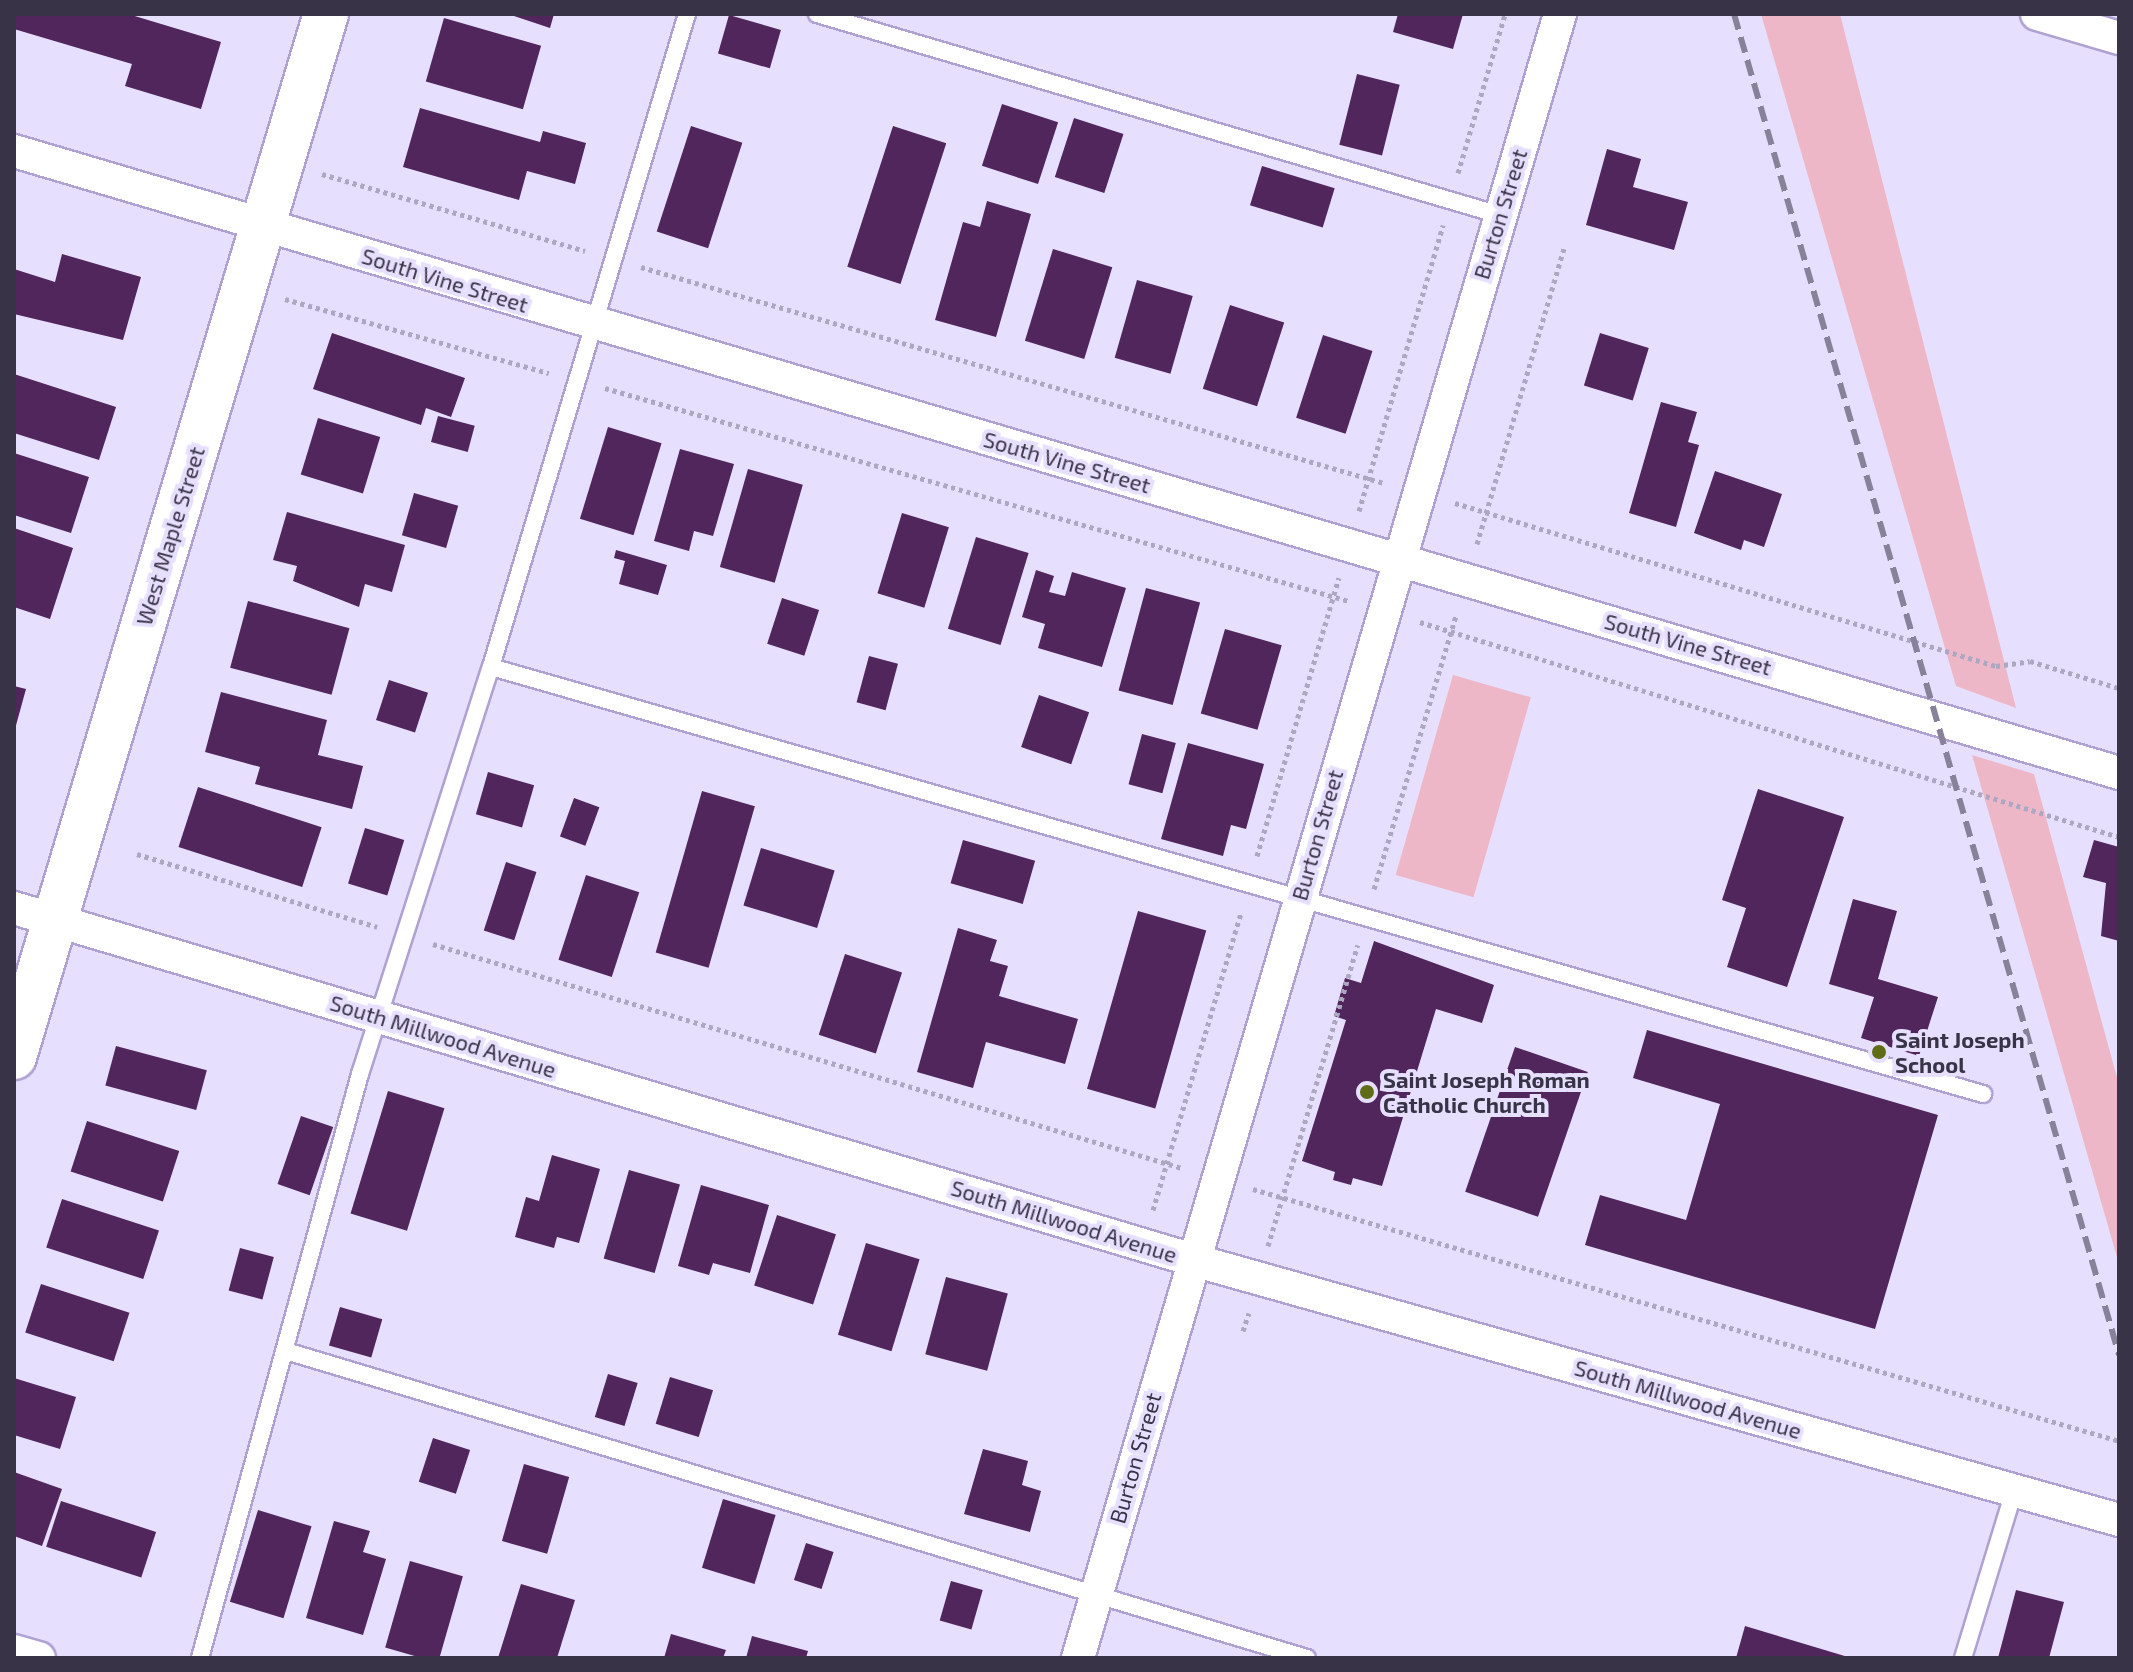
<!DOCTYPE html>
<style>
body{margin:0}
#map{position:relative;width:2133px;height:1672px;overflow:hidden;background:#e7dffe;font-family:"Exo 2",sans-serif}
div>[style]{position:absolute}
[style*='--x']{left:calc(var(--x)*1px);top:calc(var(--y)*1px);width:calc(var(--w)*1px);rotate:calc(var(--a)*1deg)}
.green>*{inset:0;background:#eeb7c8;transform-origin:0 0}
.building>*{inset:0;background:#50265c;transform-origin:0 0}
.path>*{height:5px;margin-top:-2.5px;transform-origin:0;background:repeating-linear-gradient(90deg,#aea7c2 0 4px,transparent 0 8px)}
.roads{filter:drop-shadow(2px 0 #afa1d2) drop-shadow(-2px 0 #afa1d2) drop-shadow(0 2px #afa1d2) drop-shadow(0 -2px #afa1d2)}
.lane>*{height:16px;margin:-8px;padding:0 8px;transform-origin:8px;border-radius:8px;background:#fff}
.street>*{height:32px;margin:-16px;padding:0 16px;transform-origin:16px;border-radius:16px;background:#fff}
.secondary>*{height:44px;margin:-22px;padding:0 22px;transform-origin:22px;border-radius:22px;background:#fff}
.rail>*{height:6px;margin-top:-3px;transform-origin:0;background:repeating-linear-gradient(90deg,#88819a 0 16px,transparent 0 24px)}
.dots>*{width:22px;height:22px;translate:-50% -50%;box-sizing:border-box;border:4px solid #e7dffe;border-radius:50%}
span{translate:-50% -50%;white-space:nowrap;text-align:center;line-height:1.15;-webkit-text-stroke:8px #e7dffe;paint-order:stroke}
.street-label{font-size:22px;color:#393347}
.poi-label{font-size:22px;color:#393347;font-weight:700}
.left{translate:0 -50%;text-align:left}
.frame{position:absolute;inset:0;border:16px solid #393347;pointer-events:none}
</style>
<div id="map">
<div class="green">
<i style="clip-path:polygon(1761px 14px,1840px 14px,2016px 708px,1956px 686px)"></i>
<i style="left:1453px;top:675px;width:81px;height:208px;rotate:16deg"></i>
<i style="clip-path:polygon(1972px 755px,2034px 774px,2119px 1085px,2119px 1264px)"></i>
</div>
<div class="building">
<i style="clip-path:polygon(14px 14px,128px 14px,221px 42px,201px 109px,125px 86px,132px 64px,14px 29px)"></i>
<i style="clip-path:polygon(508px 14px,554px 14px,550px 28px)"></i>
<i style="clip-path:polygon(1398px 14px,1463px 14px,1453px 49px,1393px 32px)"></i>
<i style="left:729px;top:15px;width:54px;height:40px;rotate:16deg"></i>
<i style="left:444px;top:18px;width:101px;height:66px;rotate:16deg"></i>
<i style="left:1357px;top:74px;width:44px;height:73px;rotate:14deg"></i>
<i style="left:1002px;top:104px;width:59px;height:65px;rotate:18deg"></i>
<i style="clip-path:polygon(420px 108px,540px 142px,543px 131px,586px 143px,575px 184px,527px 171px,519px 200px,403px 167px)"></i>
<i style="left:1074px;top:118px;width:52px;height:62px;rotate:18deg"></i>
<i style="left:691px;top:126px;width:54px;height:111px;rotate:18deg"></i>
<i style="left:893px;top:126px;width:56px;height:148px;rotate:18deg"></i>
<i style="clip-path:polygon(1607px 149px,1641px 159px,1633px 187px,1688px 202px,1674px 250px,1586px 225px)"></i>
<i style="left:1262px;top:166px;width:76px;height:41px;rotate:17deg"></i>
<i style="clip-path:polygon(987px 201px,1031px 214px,996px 337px,935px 320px,963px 222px,980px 227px)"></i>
<i style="left:1053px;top:249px;width:62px;height:96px;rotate:17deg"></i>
<i style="clip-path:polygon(62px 254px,141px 277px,123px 340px,14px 314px,14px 269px,55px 282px)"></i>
<i style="left:1137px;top:280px;width:58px;height:81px;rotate:16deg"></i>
<i style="left:1230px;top:305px;width:57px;height:88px;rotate:18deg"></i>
<i style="clip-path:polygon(332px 333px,465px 378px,451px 417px,426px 408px,421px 425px,313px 389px)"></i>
<i style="left:1600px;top:333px;width:51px;height:55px;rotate:17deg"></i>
<i style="left:1323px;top:335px;width:52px;height:87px;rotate:18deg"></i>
<i style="clip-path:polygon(14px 374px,116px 407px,99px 460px,14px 433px)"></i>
<i style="clip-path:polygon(1661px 402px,1697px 412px,1688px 442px,1699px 445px,1676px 527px,1629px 513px)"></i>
<i style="left:438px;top:416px;width:38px;height:27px;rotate:15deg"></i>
<i style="left:318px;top:418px;width:65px;height:59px;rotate:17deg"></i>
<i style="left:608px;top:427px;width:56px;height:96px;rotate:17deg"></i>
<i style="clip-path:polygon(680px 449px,734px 464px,713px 536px,694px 531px,689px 551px,654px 541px)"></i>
<i style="clip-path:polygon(14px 453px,89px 477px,71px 533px,14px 515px)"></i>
<i style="left:748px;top:469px;width:57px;height:102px;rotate:16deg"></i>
<i style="clip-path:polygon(1715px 471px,1782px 494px,1764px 547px,1744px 540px,1741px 550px,1694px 533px)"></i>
<i style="left:414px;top:493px;width:46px;height:44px;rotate:16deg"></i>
<i style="clip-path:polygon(287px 512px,405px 545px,392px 592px,365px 584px,359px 607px,293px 581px,297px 566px,273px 560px)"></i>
<i style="left:902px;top:513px;width:49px;height:84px;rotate:17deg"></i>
<i style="clip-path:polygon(14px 528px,73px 548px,50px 619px,14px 607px)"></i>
<i style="left:976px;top:537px;width:55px;height:96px;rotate:17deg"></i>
<i style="clip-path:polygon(616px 550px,667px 565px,658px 595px,619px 584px,625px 561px,614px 558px)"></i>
<i style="clip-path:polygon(1036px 570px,1054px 576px,1049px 592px,1065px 596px,1072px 572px,1126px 588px,1102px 667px,1038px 648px,1045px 624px,1022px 617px)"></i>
<i style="left:1146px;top:588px;width:56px;height:106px;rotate:15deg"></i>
<i style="left:782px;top:598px;width:39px;height:48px;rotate:18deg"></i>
<i style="left:248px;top:601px;width:105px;height:69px;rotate:15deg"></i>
<i style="left:1225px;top:629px;width:59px;height:88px;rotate:16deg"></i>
<i style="left:869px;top:656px;width:30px;height:48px;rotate:15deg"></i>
<i style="left:389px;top:680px;width:41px;height:42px;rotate:18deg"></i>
<i style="clip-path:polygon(14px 686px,26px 689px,15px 729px,14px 729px)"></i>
<i style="clip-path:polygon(221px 692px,327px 720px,318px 755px,363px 766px,352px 809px,255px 784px,260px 767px,205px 752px)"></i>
<i style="left:1039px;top:695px;width:53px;height:55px;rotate:19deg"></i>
<i style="left:1142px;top:734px;width:35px;height:52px;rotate:15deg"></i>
<i style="clip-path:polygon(1188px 743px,1264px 764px,1246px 829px,1231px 825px,1223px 856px,1161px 839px)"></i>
<i style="left:488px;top:772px;width:48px;height:44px;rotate:16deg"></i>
<i style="left:198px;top:787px;width:130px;height:63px;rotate:18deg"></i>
<i style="clip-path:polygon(1758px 789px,1844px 817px,1787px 987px,1727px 967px,1746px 908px,1722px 900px)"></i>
<i style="left:702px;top:791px;width:55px;height:168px;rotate:16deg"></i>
<i style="left:574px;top:798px;width:27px;height:41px;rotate:20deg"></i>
<i style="left:365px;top:828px;width:41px;height:58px;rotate:17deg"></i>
<i style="left:963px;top:840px;width:75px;height:45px;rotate:16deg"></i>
<i style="clip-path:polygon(2094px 840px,2119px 847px,2119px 941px,2101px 936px,2106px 883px,2083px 877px)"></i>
<i style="left:761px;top:848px;width:77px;height:60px;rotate:17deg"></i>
<i style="left:506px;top:862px;width:32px;height:72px;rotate:18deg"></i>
<i style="left:586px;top:875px;width:56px;height:89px;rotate:18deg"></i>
<i style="clip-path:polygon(1853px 899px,1897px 911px,1878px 979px,1938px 997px,1919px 1056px,1861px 1038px,1874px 997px,1829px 984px)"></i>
<i style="left:1138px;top:911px;width:71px;height:185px;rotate:16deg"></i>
<i style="clip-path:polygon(958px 928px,997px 940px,990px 961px,1008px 966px,999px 996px,1078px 1019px,1065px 1064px,986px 1042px,973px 1088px,917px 1072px)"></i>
<i style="clip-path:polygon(1374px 941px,1494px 985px,1482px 1023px,1436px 1009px,1382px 1186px,1353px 1178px,1351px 1185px,1333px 1180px,1335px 1172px,1302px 1161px,1346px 1020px,1334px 1016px,1345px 978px,1361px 983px)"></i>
<i style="left:845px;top:954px;width:60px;height:85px;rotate:18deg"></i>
<i style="clip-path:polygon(1647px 1030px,1938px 1115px,1875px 1329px,1585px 1245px,1600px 1195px,1686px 1220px,1720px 1104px,1633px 1078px)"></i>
<i style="left:116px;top:1046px;width:94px;height:41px;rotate:15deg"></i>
<i style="left:1515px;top:1047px;width:77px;height:153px;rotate:19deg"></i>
<i style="left:388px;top:1091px;width:59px;height:128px;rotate:17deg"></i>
<i style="left:301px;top:1116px;width:34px;height:72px;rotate:19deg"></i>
<i style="left:87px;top:1121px;width:97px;height:53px;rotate:18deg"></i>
<i style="clip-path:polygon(552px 1155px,600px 1169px,579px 1243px,557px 1237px,554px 1248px,515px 1237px,526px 1197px,539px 1201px)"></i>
<i style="left:629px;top:1170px;width:53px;height:92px;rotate:16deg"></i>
<i style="clip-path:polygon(701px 1185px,769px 1205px,750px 1273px,713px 1263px,709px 1275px,678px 1266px)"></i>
<i style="left:62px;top:1199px;width:102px;height:51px;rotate:18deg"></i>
<i style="left:777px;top:1215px;width:62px;height:74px;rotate:18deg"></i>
<i style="left:866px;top:1243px;width:56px;height:96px;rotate:17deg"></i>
<i style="left:240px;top:1248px;width:35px;height:44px;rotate:15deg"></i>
<i style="left:946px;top:1277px;width:64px;height:80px;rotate:15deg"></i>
<i style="left:41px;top:1284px;width:93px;height:51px;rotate:18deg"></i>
<i style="left:340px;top:1307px;width:44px;height:40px;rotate:16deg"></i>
<i style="left:608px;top:1374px;width:31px;height:45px;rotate:17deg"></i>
<i style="left:670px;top:1377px;width:45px;height:49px;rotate:17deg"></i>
<i style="clip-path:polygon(14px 1378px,76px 1397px,60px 1449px,14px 1435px)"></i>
<i style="left:433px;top:1438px;width:39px;height:46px;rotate:18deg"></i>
<i style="clip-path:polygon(983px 1449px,1028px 1461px,1022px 1485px,1041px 1491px,1030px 1532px,964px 1514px)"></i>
<i style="left:524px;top:1464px;width:47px;height:80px;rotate:16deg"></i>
<i style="clip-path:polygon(14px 1472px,62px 1489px,42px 1546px,14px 1536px)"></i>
<i style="left:723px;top:1499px;width:55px;height:72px;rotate:17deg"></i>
<i style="left:61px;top:1501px;width:100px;height:48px;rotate:18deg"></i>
<i style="left:258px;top:1510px;width:56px;height:96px;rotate:17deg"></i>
<i style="clip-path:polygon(334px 1521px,370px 1531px,363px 1552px,386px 1559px,363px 1635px,306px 1618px)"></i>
<i style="left:806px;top:1543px;width:29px;height:39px;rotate:18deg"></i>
<i style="left:410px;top:1561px;width:55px;height:90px;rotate:16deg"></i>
<i style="left:951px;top:1581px;width:33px;height:41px;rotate:16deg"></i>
<i style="clip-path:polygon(521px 1584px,575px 1600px,557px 1658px,498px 1658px)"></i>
<i style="clip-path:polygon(2016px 1590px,2064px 1602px,2049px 1658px,1998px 1658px)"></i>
<i style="clip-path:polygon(1745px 1626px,1848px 1657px,1848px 1658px,1736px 1658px)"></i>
<i style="clip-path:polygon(671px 1634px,726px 1650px,723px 1658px,664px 1658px)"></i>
<i style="clip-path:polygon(752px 1636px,808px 1651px,806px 1658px,746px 1658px)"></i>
</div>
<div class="path">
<i style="--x:1458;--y:173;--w:166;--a:-73.5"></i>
<i style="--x:322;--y:174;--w:274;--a:16.3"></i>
<i style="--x:641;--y:267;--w:774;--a:16.21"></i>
<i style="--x:285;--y:299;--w:274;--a:15.7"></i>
<i style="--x:605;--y:388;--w:774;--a:15.98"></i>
<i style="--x:1455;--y:503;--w:565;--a:16.77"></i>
<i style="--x:1996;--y:666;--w:34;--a:-8"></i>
<i style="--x:2030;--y:661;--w:93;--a:16.9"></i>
<i style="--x:1359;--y:511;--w:298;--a:-73.6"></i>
<i style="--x:1477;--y:544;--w:308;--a:-73.6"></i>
<i style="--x:1420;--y:622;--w:731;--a:17.1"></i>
<i style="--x:137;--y:854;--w:251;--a:16.9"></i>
<i style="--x:1257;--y:856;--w:290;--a:-73.6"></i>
<i style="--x:1374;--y:889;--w:286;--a:-73.3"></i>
<i style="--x:433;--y:944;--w:782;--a:16.65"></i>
<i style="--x:1253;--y:1189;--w:902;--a:16.22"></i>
<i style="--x:1153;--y:1210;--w:311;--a:-73.5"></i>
<i style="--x:1268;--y:1246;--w:314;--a:-73.4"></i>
<i style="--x:1243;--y:1331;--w:19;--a:-72"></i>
</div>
<div class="roads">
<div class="lane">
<i style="--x:687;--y:14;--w:682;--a:106.71"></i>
<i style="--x:491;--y:667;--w:1552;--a:15.97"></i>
<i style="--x:817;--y:14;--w:712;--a:16.4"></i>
<i style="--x:286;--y:1351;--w:1066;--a:16.74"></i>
<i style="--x:200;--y:1658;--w:606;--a:-74.68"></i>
<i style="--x:360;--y:1074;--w:428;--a:-72.2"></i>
<i style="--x:1963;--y:1658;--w:175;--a:-73"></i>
</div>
<div class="street">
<i style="--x:2037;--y:14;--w:85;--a:16.3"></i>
<i style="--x:14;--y:151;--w:2195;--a:16.46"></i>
<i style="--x:14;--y:908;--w:1230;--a:16.62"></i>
<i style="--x:1193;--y:1260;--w:962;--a:15.68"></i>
<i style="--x:14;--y:1651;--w:26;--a:16"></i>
<i style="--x:1078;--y:1658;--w:1713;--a:-73.66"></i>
</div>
<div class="secondary">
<i style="--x:14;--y:1057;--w:1089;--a:-73.35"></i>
</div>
</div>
<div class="rail">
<i style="--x:1734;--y:14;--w:1395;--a:73.98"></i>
</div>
<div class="dots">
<i style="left:1879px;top:1052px;background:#606d16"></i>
<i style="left:1367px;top:1092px;background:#606d16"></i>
</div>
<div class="street-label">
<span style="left:1500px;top:214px;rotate:-73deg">Burton Street</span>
<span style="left:445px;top:280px;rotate:17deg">South Vine Street</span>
<span style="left:1067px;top:462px;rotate:16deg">South Vine Street</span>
<span style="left:170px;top:536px;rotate:-73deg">West Maple Street</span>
<span style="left:1688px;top:644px;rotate:16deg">South Vine Street</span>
<span style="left:1317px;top:835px;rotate:-74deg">Burton Street</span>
<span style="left:443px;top:1036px;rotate:17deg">South Millwood Avenue</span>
<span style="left:1064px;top:1221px;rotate:17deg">South Millwood Avenue</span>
<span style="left:1688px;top:1399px;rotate:16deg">South Millwood Avenue</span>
<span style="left:1135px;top:1458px;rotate:-74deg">Burton Street</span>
</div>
<div class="poi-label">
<span class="left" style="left:1895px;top:1052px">Saint Joseph<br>School</span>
<span class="left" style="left:1383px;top:1092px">Saint Joseph Roman<br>Catholic Church</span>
</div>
<div class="frame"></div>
</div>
